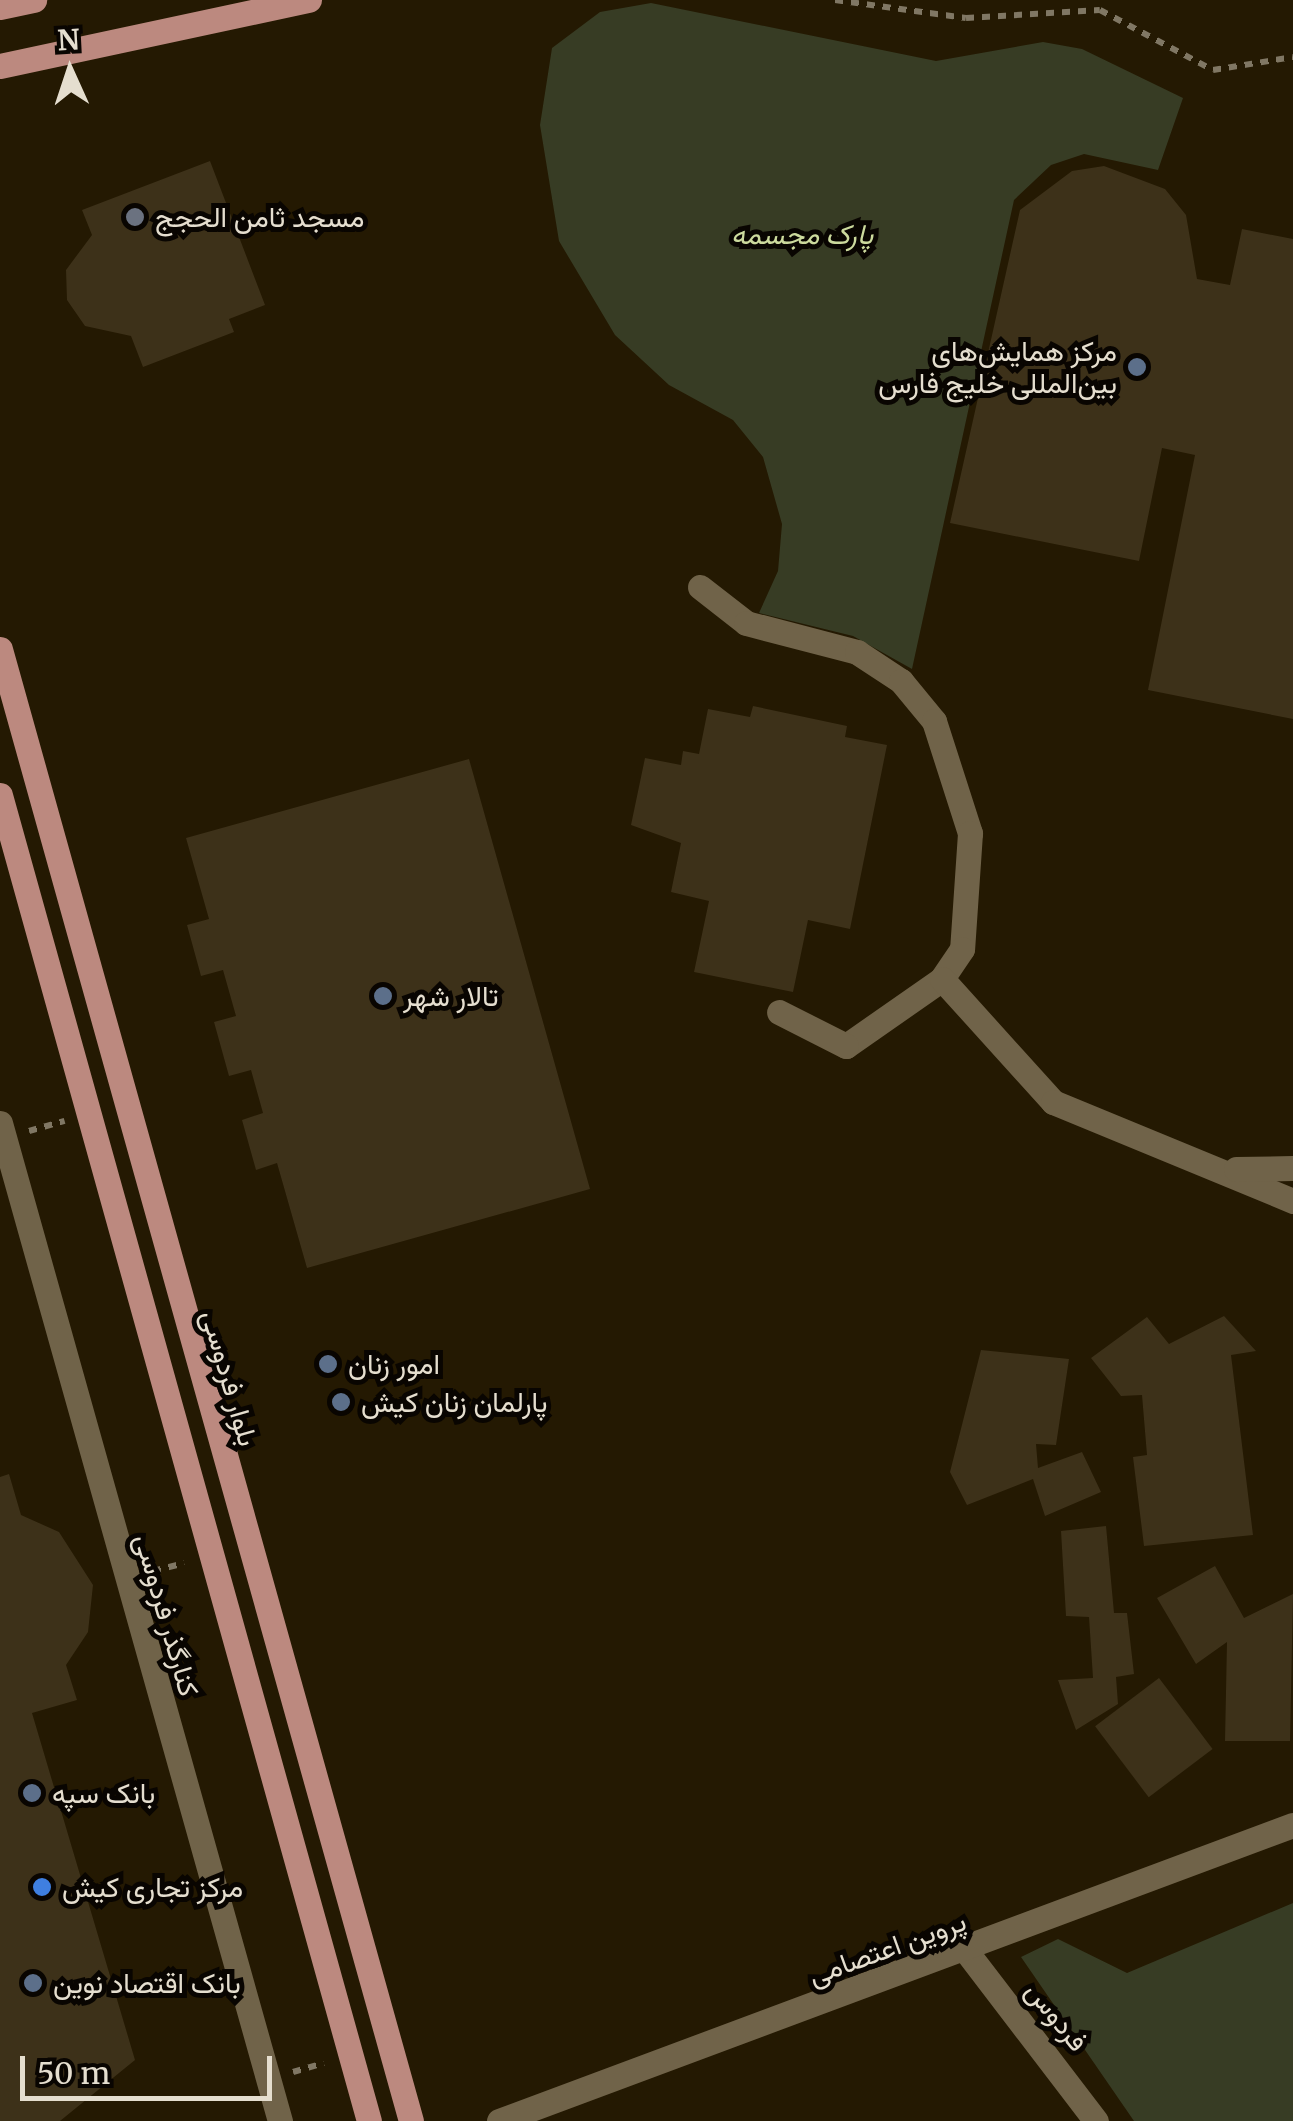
<!DOCTYPE html>
<meta charset="utf-8">
<style>
body{margin:0}
#map{position:relative;width:1293px;height:2121px;overflow:hidden;background:#241902;font-family:Merriweather,Vazirmatn,serif}
div>[style]{position:absolute}
[style*='--x']{left:calc(var(--x)*1px);top:calc(var(--y)*1px);width:calc(var(--w)*1px);rotate:calc(var(--a)*1deg)}
.green>*{inset:0;background:#373c24}
.building>*{inset:0;background:#3d3119;transform-origin:0 0}
.path>*{height:6px;margin-top:-3px;transform-origin:0;background:repeating-linear-gradient(90deg,#807764 0 8px,transparent 0 16px)}
.minor>*{height:25px;margin:-12.5px;padding:0 12.5px;transform-origin:12.5px;border-radius:12.5px;background:#706349}
.tertiary>*{height:25px;margin:-12.5px;padding:0 12.5px;transform-origin:12.5px;border-radius:12.5px;background:#706349}
.primary>*{height:25px;margin:-12.5px;padding:0 12.5px;transform-origin:12.5px;border-radius:12.5px;background:#bc897f}
.dots>*{width:28px;height:28px;translate:-50% -50%;box-sizing:border-box;border:5px solid #090501;border-radius:50%}
span{translate:-50% -50%;white-space:nowrap;text-align:center;line-height:1.15;-webkit-text-stroke:10px #090501;paint-order:stroke}
.poi-label{font-size:28px;color:#e5decf}
.left{translate:0 -50%;text-align:left}
.right{translate:-100% -50%;text-align:right}
.park-label{font-size:28px;color:#ccda9d;font-style:italic}
.street-label{font-size:28px;color:#e5decf}
.north{position:absolute;left:20px;top:20px;width:100px;height:100px;-webkit-text-stroke:8px #090501;paint-order:stroke;rotate:357deg;font-size:28px;font-weight:700;line-height:40px;text-align:center;color:#e5decf}
.north::after{content:'';display:block;margin:auto;width:35px;height:45px;background:#e5decf;clip-path:polygon(50% 0,100% 100%,50% 72%,0 100%)}
.scale{position:absolute;left:20px;top:2056px;width:252px;height:45px;box-sizing:border-box;border:5px solid #e5decf;border-top:0;padding-left:12px;font-size:30px;line-height:35px;white-space:nowrap;color:#e5decf;-webkit-text-stroke:8px #090501;paint-order:stroke}
</style>
<div id="map">
<div class="green">
<i style="clip-path:polygon(651px 3px,936px 61px,1043px 42px,1082px 49px,1183px 98px,1158px 170px,1084px 154px,1051px 165px,1014px 200px,912px 669px,853px 636px,759px 613px,778px 571px,782px 524px,763px 457px,733px 420px,669px 385px,615px 335px,559px 241px,540px 125px,552px 48px,600px 12px)"></i>
<i style="clip-path:polygon(1293px 1903px,1293px 2121px,1134px 2121px,1021px 1957px,1058px 1939px,1127px 1973px)"></i>
</div>
<div class="building">
<i style="clip-path:polygon(210px 161px,265px 305px,229px 319px,234px 332px,143px 367px,131px 336px,85px 326px,67px 300px,66px 270px,92px 235px,82px 210px)"></i>
<i style="clip-path:polygon(1104px 166px,1165px 189px,1186px 215px,1197px 279px,1230px 285px,1242px 229px,1293px 239px,1293px 719px,1148px 690px,1195px 455px,1162px 448px,1139px 561px,950px 523px,1020px 210px,1072px 171px)"></i>
<i style="clip-path:polygon(753px 706px,847px 726px,845px 737px,887px 745px,850px 929px,808px 920px,793px 992px,694px 972px,709px 901px,671px 892px,681px 843px,631px 825px,645px 758px,681px 765px,683px 751px,699px 754px,708px 709px,750px 717px)"></i>
<i style="clip-path:polygon(469px 759px,590px 1189px,307px 1268px,277px 1163px,256px 1170px,242px 1120px,263px 1113px,251px 1070px,229px 1076px,214px 1022px,236px 1016px,223px 970px,201px 976px,187px 925px,209px 919px,186px 838px)"></i>
<i style="clip-path:polygon(1224px 1316px,1256px 1351px,1231px 1355px,1253px 1535px,1144px 1546px,1133px 1457px,1147px 1455px,1142px 1395px,1121px 1396px,1091px 1358px,1147px 1317px,1169px 1344px)"></i>
<i style="clip-path:polygon(981px 1350px,1069px 1359px,1056px 1445px,1036px 1444px,1038px 1468px,1082px 1452px,1101px 1492px,1045px 1516px,1033px 1479px,967px 1505px,950px 1472px)"></i>
<i style="clip-path:polygon(9px 1474px,21px 1515px,59px 1532px,93px 1585px,88px 1632px,66px 1665px,77px 1700px,32px 1713px,135px 2060px,60px 2121px,0 2121px,0 1477px)"></i>
<i style="clip-path:polygon(1106px 1526px,1114px 1613px,1127px 1613px,1134px 1674px,1116px 1677px,1118px 1704px,1076px 1730px,1058px 1680px,1093px 1678px,1089px 1617px,1066px 1616px,1061px 1531px)"></i>
<i style="clip-path:polygon(1215px 1566px,1244px 1618px,1293px 1594px,1290px 1741px,1225px 1741px,1227px 1642px,1196px 1664px,1157px 1598px)"></i>
<i style="left:1159px;top:1678px;width:89px;height:80px;rotate:53deg"></i>
</div>
<div class="path">
<i style="--x:835;--y:0;--w:132;--a:7.8"></i>
<i style="--x:966;--y:18;--w:134;--a:-3.4"></i>
<i style="--x:1100;--y:10;--w:128;--a:28"></i>
<i style="--x:1213;--y:70;--w:81;--a:-9.2"></i>
<i style="--x:29;--y:1131;--w:37;--a:-16"></i>
<i style="--x:153;--y:1571;--w:32;--a:-14"></i>
<i style="--x:293;--y:2072;--w:32;--a:-16"></i>
</div>
<div class="minor">
<i style="--x:700;--y:587;--w:58;--a:38"></i>
<i style="--x:746;--y:623;--w:115;--a:14.6"></i>
<i style="--x:857;--y:652;--w:53;--a:33.4"></i>
<i style="--x:901;--y:681;--w:52;--a:50.5"></i>
<i style="--x:934;--y:721;--w:118;--a:72.2"></i>
<i style="--x:970;--y:833;--w:116;--a:93.9"></i>
<i style="--x:962;--y:949;--w:36;--a:124"></i>
<i style="--x:942;--y:979;--w:117;--a:145.1"></i>
<i style="--x:846;--y:1046;--w:75;--a:-153.1"></i>
<i style="--x:942;--y:979;--w:166;--a:47.9"></i>
<i style="--x:1053;--y:1102;--w:260;--a:22.4"></i>
<i style="--x:1236;--y:1169;--w:57;--a:-1"></i>
<i style="--x:966;--y:1951;--w:214;--a:52.6"></i>
<i style="--x:499;--y:2121;--w:847;--a:-20.45"></i>
</div>
<div class="tertiary">
<i style="--x:0;--y:1123;--w:1037;--a:74.33"></i>
</div>
<div class="primary">
<i style="--x:0;--y:7;--w:35;--a:-12"></i>
<i style="--x:0;--y:66;--w:316;--a:-12.1"></i>
<i style="--x:0;--y:649;--w:1528;--a:74.4"></i>
<i style="--x:0;--y:795;--w:1376;--a:74.45"></i>
</div>
<div class="dots">
<i style="left:135px;top:217px;background:#6b7280"></i>
<i style="left:1137px;top:367px;background:#5c6f8a"></i>
<i style="left:383px;top:996px;background:#5c6f8a"></i>
<i style="left:328px;top:1364px;background:#5c6f8a"></i>
<i style="left:341px;top:1402px;background:#5c6f8a"></i>
<i style="left:32px;top:1793px;background:#5c6f8a"></i>
<i style="left:42px;top:1887px;background:#3f7fe0"></i>
<i style="left:33px;top:1983px;background:#5c6f8a"></i>
</div>
<div class="poi-label">
<span class="left" style="left:155px;top:217px">مسجد ثامن الحجج</span>
<span class="right" style="left:1117px;top:367px">مرکز همایش‌های<br>بین‌المللی خلیج فارس</span>
<span class="left" style="left:403px;top:996px">تالار شهر</span>
<span class="left" style="left:348px;top:1364px">امور زنان</span>
<span class="left" style="left:361px;top:1402px">پارلمان زنان کیش</span>
<span class="left" style="left:52px;top:1793px">بانک سپه</span>
<span class="left" style="left:62px;top:1887px">مرکز تجاری کیش</span>
<span class="left" style="left:53px;top:1983px">بانک اقتصاد نوین</span>
</div>
<div class="park-label">
<span style="left:802px;top:234px">پارک مجسمه</span>
</div>
<div class="street-label">
<span style="left:230px;top:1378px;rotate:74deg">بلوار فردوسی</span>
<span style="left:167px;top:1615px;rotate:74deg">کنارگذر فردوسی</span>
<span style="left:887px;top:1948px;rotate:-20deg">پروین اعتصامی</span>
<span style="left:1057px;top:2016px;rotate:51deg">فردوس</span>
</div>
<div class="north">N</div>
<div class="scale">50 m</div>
</div>
